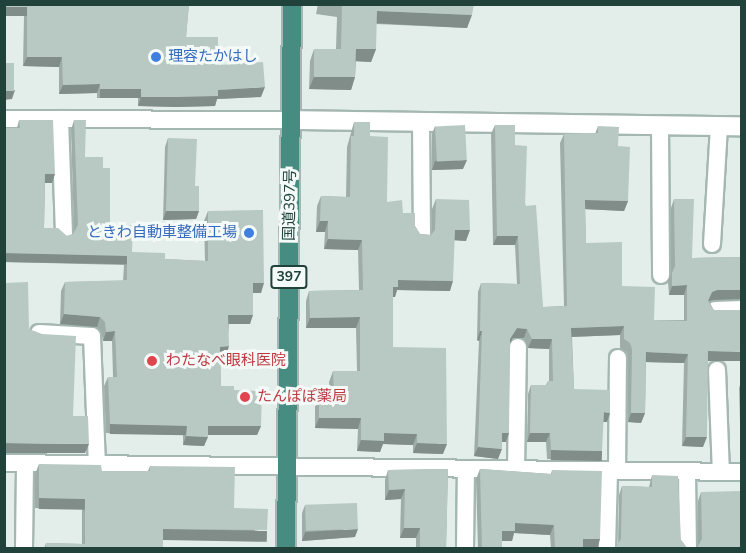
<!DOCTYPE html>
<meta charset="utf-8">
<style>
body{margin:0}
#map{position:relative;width:746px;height:553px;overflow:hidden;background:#e3eeea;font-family:"Nunito Sans","Noto Sans JP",sans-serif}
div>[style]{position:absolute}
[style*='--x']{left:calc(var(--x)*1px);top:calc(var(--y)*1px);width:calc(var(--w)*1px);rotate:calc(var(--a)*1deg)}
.roads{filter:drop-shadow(2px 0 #a5b7b2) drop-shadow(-2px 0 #a5b7b2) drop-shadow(0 2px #a5b7b2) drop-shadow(0 -2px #a5b7b2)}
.minor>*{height:16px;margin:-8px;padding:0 8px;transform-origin:8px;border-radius:8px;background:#fff}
.tertiary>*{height:18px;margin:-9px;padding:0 9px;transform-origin:9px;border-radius:9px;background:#fff}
.trunk>*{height:18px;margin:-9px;padding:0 9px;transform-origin:9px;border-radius:9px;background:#468c81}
.wall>*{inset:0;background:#9eada8}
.shaded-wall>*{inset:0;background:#818d88;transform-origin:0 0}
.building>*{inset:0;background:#b8c9c3;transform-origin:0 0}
.dots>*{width:16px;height:16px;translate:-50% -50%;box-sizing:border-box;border:3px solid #f4faf7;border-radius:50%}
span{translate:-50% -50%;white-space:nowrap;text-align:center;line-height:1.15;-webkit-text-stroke:6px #f4faf7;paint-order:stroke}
.shield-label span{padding:2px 4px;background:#f4faf7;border:2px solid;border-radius:4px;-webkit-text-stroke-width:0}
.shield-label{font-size:14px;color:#20423b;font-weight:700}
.shop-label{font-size:15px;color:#366cbe}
.left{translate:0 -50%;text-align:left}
.right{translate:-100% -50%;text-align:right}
.street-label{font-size:15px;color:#20423b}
.health-label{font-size:15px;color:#be3a42}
.frame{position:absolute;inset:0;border:6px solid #20423b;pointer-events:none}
</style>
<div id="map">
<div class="roads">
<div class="minor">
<i style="--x:4;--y:119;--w:287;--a:0.2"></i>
<i style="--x:60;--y:119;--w:116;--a:88"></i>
<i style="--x:421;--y:122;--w:114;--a:89.5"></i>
<i style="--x:660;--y:125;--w:150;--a:89.6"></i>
<i style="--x:712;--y:244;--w:118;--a:-86.6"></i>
<i style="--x:715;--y:310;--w:27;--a:-2"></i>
<i style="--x:39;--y:333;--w:53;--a:3.2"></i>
<i style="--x:92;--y:336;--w:128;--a:87.8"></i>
<i style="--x:717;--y:370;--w:102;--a:87.8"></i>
<i style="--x:4;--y:463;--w:738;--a:0.7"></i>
<i style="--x:516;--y:470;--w:123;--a:-89.1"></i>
<i style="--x:617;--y:471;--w:113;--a:-89.5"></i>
<i style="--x:687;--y:471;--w:77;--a:89.3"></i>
<i style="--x:24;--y:548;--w:85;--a:-89.3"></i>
<i style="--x:465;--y:548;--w:79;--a:-89.3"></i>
<i style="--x:607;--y:548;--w:77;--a:-88.5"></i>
</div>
<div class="tertiary">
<i style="--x:291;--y:120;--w:451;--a:0.8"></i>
</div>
<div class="trunk">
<i style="--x:286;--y:548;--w:544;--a:-89.37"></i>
</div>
</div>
<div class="wall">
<i style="clip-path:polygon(4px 4px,189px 4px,186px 37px,218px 65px,261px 97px,217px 99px,215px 106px,176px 107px,138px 106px,138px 98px,97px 98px,97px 93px,59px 94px,59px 67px,23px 66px,24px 16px,4px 16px)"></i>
<i style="clip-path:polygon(318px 4px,474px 4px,467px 28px,376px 24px,376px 49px,371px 62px,356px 61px,355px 77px,351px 90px,309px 89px,310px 61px,314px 49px,336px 49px,337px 17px,316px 14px)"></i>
<i style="clip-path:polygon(19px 120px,52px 183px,45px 183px,44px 228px,67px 236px,73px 234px,74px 232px,71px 130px,74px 120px,85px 157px,103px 168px,110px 225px,132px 252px,165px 259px,205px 261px,204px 221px,208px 211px,261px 293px,253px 293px,250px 324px,229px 324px,226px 356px,220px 356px,221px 386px,234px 390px,261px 426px,257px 435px,208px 435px,204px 446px,183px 445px,183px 435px,106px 433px,104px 386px,108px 377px,113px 377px,112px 341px,103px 341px,101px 331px,97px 327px,60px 324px,61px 291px,65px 282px,123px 281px,124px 265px,4px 262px,17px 128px)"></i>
<i style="clip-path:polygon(354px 122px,370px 136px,387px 202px,403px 213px,415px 226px,420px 234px,431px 235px,432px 234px,432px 209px,436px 199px,466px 241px,454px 240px,450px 291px,397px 290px,395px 297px,393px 297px,393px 347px,443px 454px,413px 453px,413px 445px,383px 444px,380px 452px,357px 451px,358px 429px,315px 428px,315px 406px,319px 396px,330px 396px,329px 382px,333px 371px,357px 371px,356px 328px,306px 328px,306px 301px,309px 291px,359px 290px,358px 250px,324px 249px,325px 232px,316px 232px,317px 206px,321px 196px,346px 197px,347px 147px)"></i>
<i style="clip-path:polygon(495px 125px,515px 145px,543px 307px,564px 306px,560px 143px,564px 134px,595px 134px,598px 126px,618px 146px,628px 201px,624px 211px,585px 209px,586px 243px,622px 286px,654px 320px,684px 320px,684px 295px,669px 295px,668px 282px,671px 273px,671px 208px,674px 199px,692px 258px,741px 257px,741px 299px,714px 300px,709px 301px,740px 361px,708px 361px,703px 447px,682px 446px,684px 363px,646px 362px,645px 413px,641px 423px,628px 422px,628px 358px,627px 352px,620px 348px,620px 335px,572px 337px,574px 389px,607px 422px,603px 422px,599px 460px,547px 459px,546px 442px,527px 442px,528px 394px,531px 385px,546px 385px,548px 381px,549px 381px,549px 349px,528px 348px,524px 338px,513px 338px,510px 343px,506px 442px,502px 442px,498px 459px,474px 456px,479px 341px,477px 340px,478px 292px,481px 283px,517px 284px,515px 245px,493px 245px,491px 134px)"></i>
<i style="clip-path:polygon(435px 126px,463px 169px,432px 170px,432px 134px)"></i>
<i style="clip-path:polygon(168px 138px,195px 186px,199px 211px,196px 219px,163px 220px,165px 147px)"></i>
<i style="clip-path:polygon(741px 382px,741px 458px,739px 388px)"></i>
<i style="clip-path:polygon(39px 464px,102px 471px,148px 471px,150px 466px,234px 508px,264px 540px,163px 539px,163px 549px,44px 549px,46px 543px,82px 544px,82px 509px,35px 508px,35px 474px)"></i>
<i style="clip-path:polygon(448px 469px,446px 549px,416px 549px,416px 538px,400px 538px,401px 499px,385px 500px,385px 480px,388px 470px)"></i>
<i style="clip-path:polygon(480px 469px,551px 474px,552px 470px,597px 549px,551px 549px,550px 535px,514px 533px,512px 541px,502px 541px,502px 549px,478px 549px,476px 479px)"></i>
<i style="clip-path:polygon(652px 475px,681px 540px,687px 548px,697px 548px,698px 545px,698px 501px,701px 492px,741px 549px,614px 549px,618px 543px,619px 495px,622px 486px,649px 487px)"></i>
<i style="clip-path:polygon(305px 505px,355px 537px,302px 541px,302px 513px)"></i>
</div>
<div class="shaded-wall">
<i style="left:4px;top:7px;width:23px;height:9px"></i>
<i style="clip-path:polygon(377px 11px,472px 15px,467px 28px,372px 23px)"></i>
<i style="clip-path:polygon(356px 49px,376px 49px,371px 62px,351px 61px)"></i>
<i style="clip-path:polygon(27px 57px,62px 57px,59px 67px,23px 66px)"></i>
<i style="clip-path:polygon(314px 77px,355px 77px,351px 90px,309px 89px)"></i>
<i style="clip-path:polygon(100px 84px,97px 93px,59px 94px,63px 85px)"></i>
<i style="clip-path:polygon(265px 87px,261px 97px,217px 99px,215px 106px,176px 107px,138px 106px,141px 97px,218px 90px)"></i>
<i style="left:100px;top:89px;width:41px;height:9px"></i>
<i style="clip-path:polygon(15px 90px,12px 99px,4px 100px,4px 91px)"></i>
<i style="clip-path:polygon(467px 160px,463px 169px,432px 170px,435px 161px)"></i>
<i style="clip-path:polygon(45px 174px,55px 174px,52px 183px,41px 183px)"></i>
<i style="clip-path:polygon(585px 200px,628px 201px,624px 211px,582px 209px)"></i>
<i style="clip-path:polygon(166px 211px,199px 211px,196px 219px,163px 220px)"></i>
<i style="clip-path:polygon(320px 221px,328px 221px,325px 232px,316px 232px)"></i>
<i style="clip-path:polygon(455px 230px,470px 230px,466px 241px,451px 240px)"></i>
<i style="clip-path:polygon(497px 236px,518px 236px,515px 245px,493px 245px)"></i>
<i style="clip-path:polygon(328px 239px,362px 240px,358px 250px,324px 249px)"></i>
<i style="left:4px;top:253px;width:123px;height:9px;rotate:1deg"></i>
<i style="clip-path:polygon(398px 280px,453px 281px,450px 291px,397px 290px,395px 297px,389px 297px,393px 287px)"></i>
<i style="clip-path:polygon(253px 283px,264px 283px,261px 293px,250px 293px)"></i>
<i style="clip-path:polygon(687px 285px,684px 295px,669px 295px,672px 286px)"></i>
<i style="clip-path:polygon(717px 290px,741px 290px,741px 299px,714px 300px,709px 301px,708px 301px,712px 292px)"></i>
<i style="clip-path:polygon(64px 314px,100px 317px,97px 327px,60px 324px)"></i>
<i style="clip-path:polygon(228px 315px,253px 315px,250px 324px,225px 324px)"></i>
<i style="clip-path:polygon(360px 317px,356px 328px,306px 328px,310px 318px)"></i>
<i style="clip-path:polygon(624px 326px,620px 335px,568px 337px,571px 328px)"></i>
<i style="clip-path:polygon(517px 328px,527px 329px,524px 338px,513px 338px,507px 348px,510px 339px)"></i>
<i style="clip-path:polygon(115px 331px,112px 341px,103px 341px,106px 332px)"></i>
<i style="clip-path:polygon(480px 331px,482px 331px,479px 341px,477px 340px)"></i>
<i style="clip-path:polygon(532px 339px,552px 339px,549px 349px,528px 348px)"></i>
<i style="clip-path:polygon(229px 346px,226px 356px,216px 356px,220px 347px)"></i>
<i style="clip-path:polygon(708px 351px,741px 352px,741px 358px,740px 361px,705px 361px)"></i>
<i style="clip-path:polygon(646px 352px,688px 354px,684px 363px,643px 362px)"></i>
<i style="clip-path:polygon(604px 412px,610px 413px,607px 422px,600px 422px)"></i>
<i style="clip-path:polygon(631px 413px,645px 413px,641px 423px,628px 422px)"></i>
<i style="clip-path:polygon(319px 418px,361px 418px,358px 429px,315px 428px)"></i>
<i style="left:110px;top:424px;width:77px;height:10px;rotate:1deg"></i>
<i style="clip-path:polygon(208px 426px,261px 426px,257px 435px,204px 435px)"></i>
<i style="clip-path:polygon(384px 433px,417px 434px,413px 445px,383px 444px,380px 452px,357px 451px,361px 440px)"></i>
<i style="clip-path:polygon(502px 433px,509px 433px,506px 442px,499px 442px)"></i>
<i style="clip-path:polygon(530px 433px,550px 433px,546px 442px,527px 442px)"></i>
<i style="clip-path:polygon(186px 436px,208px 437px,204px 446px,183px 445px)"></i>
<i style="clip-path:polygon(686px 437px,707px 437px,703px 447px,682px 446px)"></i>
<i style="clip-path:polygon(4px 443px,89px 444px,85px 453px,4px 453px)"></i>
<i style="clip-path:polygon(417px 443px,447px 444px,443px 454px,413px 453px)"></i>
<i style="clip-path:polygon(478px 447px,502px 449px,498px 459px,474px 456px)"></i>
<i style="left:551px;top:450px;width:51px;height:10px;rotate:1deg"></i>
<i style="clip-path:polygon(405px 489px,401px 499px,385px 500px,389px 490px)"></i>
<i style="left:39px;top:498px;width:46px;height:11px;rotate:1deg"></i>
<i style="clip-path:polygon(515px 523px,554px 525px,550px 535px,514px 533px,512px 541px,498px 541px,502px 531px)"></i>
<i style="clip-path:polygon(404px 528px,420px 528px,416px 538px,400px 538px)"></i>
<i style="left:163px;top:529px;width:104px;height:11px;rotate:1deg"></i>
<i style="clip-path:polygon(358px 529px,355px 537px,302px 541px,305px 532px)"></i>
<i style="clip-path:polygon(583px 539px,600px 539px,597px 549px,579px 549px)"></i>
</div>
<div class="building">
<i style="clip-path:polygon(4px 4px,189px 4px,186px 37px,218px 37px,218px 65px,263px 62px,265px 87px,218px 90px,218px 96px,179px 97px,141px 97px,141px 89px,100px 89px,100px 84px,63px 85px,62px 57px,27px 57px,27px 7px,4px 7px)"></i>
<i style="clip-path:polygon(339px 4px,474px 4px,472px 15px,377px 11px,376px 49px,356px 49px,355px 77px,314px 77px,314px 49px,341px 49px,342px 5px)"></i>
<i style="left:4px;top:63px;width:10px;height:28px"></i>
<i style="clip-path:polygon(19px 120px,53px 120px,55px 174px,45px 174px,44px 228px,58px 228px,67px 236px,73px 234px,78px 225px,74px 120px,86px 120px,85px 157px,103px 157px,103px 168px,110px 168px,110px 225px,133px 225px,132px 252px,165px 253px,165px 259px,208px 261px,208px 211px,263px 210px,264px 283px,253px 283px,253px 315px,228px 315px,229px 346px,220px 347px,221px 386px,234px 386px,234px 390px,262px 391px,261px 426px,208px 426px,208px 437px,186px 436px,187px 426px,110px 424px,108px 377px,117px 377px,115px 331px,106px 332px,105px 322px,100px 317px,64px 314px,65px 282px,127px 280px,127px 256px,4px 253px,4px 128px,20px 128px)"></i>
<i style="clip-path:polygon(354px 122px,370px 122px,370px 136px,388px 137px,387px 202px,402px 200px,403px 213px,415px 213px,415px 226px,420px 234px,431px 235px,435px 230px,436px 199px,469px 200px,470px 230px,455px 230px,453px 281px,398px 280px,398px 287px,393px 287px,393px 347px,446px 348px,447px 444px,417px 443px,417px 434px,384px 433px,384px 441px,361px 440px,361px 418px,319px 418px,319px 396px,334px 396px,333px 371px,360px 371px,360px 317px,310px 318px,309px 291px,363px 290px,362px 240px,328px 239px,328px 221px,320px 221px,321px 196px,350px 197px,351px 136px,354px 136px)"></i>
<i style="left:465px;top:125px;width:35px;height:30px;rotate:87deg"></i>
<i style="clip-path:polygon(495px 125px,515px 125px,515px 145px,527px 146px,525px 206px,536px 205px,543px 307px,567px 306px,564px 134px,598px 133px,598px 126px,619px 127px,618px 146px,630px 147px,628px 201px,585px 200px,586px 243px,622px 242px,622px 286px,655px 287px,654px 320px,687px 321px,687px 285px,672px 286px,672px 273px,675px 266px,674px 199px,694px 199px,692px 258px,741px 257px,741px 290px,717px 290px,712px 292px,708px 301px,714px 310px,741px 310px,741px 352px,708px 351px,707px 437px,686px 437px,688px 354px,646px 352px,645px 413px,631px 413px,632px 349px,630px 343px,624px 339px,624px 326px,571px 328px,574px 389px,610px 390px,610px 413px,604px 412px,602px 451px,551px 450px,550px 433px,530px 433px,531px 385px,547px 385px,548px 381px,553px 381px,552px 339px,532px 339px,527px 329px,517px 328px,510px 339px,509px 433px,502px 433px,502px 449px,478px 447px,482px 331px,480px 331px,481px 283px,520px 284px,518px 236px,497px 236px)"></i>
<i style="clip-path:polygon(168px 138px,197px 139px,195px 186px,199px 186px,199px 211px,166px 211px)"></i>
<i style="clip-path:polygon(28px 282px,29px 329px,42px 334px,76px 336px,73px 416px,88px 416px,89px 444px,4px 443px,4px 283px)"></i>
<i style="clip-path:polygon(39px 464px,101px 465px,102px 471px,150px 471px,150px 466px,235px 467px,234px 508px,268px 509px,267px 530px,163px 529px,163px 549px,46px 549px,46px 543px,85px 544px,85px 499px,39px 498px)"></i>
<i style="clip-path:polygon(448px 469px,446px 549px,420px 549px,420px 528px,404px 528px,405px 489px,389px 490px,388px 470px)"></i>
<i style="clip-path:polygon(480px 469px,552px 474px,552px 470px,602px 471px,600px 539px,583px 539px,583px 549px,555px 549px,554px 525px,515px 523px,515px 531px,502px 531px,502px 549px,482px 549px)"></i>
<i style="clip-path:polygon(652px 475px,678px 476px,681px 540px,687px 548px,697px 548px,702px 539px,701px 492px,741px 491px,741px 549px,614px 549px,621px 539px,622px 486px,652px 487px)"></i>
<i style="left:357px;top:503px;width:26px;height:52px;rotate:88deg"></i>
</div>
<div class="dots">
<i style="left:156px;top:57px;background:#3f7fe0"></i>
<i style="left:249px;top:233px;background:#3f7fe0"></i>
<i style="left:152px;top:361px;background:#e0444e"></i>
<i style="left:245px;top:397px;background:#e0444e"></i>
</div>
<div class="shield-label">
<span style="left:289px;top:277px">397</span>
</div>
<div class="shop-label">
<span class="left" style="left:168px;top:57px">理容たかはし</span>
<span class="right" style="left:237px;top:233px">ときわ自動車整備工場</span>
</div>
<div class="street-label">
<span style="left:290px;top:205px;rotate:-89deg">国道397号</span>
</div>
<div class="health-label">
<span class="left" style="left:166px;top:361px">わたなべ眼科医院</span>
<span class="left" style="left:257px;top:397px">たんぽぽ薬局</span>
</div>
<div class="frame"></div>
</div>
